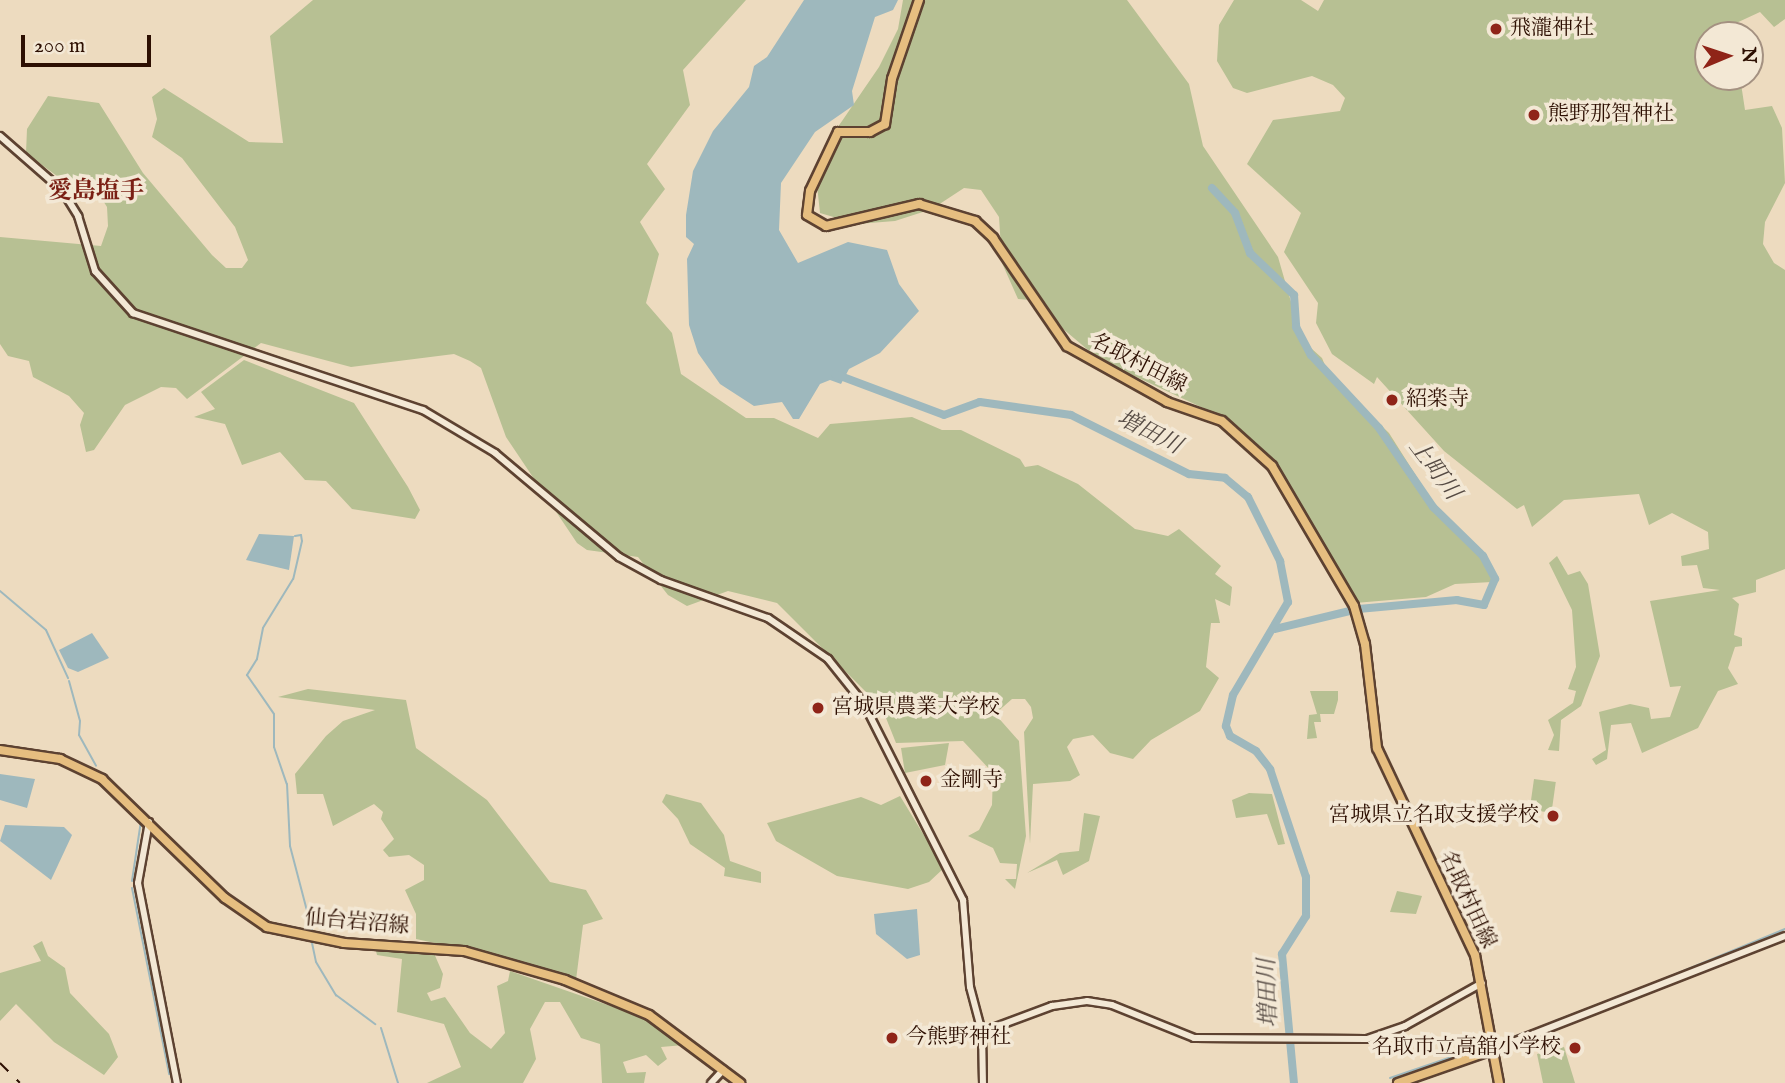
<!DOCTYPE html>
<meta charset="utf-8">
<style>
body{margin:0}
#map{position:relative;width:1785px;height:1083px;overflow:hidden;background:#eddbbf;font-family:"IM FELL English","Noto Serif JP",serif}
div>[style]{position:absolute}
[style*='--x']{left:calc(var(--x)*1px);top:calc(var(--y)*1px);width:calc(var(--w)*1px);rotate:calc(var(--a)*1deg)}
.green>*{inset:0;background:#b7c093;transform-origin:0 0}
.water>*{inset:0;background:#9eb8bd}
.stream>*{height:2px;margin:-1px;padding:0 1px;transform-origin:1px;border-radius:1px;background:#9eb8bd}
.river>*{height:8px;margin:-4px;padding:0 4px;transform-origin:4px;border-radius:4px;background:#9eb8bd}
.roads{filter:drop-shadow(2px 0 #5d4231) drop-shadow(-2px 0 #5d4231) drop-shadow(0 2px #5d4231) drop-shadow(0 -2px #5d4231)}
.minor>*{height:6px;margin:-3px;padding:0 3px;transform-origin:3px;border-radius:3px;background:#f3e8d5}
.major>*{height:8px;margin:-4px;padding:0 4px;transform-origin:4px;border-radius:4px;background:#e6be80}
.rail>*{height:2px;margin-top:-1px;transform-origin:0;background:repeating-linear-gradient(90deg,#2d0f02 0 12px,transparent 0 24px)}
.dots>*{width:19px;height:19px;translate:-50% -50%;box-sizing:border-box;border:4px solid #f3e8d5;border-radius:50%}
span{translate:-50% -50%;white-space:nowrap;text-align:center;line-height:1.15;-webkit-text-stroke:7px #f3e8d5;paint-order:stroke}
.poi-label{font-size:21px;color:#2d0f02}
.left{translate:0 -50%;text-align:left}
.right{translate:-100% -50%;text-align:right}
.street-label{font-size:21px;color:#2d0f02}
.water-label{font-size:23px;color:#554a43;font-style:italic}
.quarter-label{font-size:24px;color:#7a1f14;font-weight:700}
.north{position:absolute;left:1694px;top:21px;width:70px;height:70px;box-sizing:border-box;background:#f3e8d5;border:2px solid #a49181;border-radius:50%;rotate:88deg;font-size:19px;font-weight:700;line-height:28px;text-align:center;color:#2d0f02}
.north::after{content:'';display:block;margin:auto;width:24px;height:32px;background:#8f2418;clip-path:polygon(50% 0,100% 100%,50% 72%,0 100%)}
.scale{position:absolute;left:21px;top:35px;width:130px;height:32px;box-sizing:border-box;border:4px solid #2d0f02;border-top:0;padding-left:9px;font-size:21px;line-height:24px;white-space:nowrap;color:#2d0f02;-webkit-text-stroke:5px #f3e8d5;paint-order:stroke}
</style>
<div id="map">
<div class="green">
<i style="clip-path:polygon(313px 0,746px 0,683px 70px,690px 105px,647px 164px,665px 189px,640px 222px,659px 254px,646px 303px,672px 333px,681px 374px,746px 418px,774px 418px,818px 438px,830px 424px,912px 417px,942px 430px,961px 430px,1020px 459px,1025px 467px,1038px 465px,1078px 484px,1135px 529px,1168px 536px,1179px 529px,1221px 566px,1215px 574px,1232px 587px,1230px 606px,1215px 599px,1220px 623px,1211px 623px,1206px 667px,1219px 678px,1200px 711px,1151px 740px,1133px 759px,1110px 753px,1093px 735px,1073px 739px,1067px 747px,1080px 775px,1070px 781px,1033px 784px,1030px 844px,1024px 732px,1033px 718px,1031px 707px,1025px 699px,1012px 699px,995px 714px,1019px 741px,1026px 836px,1015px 889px,1005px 879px,1016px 879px,1017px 864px,1000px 863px,993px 848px,968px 836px,979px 830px,992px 805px,993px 773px,963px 741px,896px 743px,882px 708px,777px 603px,728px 591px,687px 606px,668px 595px,638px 557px,587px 550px,577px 543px,506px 437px,481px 368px,470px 361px,454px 354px,351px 367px,261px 343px,187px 399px,176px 388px,161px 387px,125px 405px,94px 450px,86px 452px,80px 425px,84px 413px,69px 396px,33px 377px,29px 361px,8px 356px,0 344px,0 237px,101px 246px,108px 226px,107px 207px,97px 191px,73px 188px,26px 153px,27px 129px,48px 96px,99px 103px,143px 173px,212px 255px,226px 268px,242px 268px,248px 260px,235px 227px,182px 158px,152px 137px,157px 119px,152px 97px,164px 88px,249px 142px,283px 143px,270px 36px)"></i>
<i style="clip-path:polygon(903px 0,1127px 0,1189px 84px,1203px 146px,1278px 257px,1302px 340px,1322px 358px,1329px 375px,1389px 433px,1432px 501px,1487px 566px,1492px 582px,1455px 584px,1426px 597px,1355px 603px,1278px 470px,1245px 438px,1216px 414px,1100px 360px,1056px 323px,1042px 301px,1018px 299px,1002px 263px,999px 217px,981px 190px,964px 188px,932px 209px,895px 221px,857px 224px,820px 213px,817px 185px,829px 140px,879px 67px,898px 29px)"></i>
<i style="clip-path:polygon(1234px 0,1301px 0,1318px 11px,1324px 0,1785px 0,1785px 19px,1774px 27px,1760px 12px,1719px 31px,1721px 35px,1708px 35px,1708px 77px,1740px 77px,1745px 110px,1772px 106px,1782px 128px,1785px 183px,1765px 222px,1763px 244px,1774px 263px,1785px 270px,1785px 569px,1756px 580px,1756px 592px,1732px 598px,1739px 604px,1734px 635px,1742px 638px,1742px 646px,1735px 647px,1728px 668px,1738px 684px,1718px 691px,1698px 728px,1642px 753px,1631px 723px,1611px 725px,1607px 759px,1596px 765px,1592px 759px,1606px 750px,1599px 712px,1630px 704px,1649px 708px,1651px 719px,1670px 717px,1681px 686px,1670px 687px,1650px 601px,1720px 590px,1703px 588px,1697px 565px,1682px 566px,1681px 556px,1709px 549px,1708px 532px,1672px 513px,1649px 525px,1639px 494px,1564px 500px,1532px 527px,1524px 505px,1517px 509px,1444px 451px,1377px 377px,1374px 384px,1332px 354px,1316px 323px,1318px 303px,1284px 252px,1301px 213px,1247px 164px,1273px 120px,1340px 111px,1345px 98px,1333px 85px,1312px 76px,1247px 93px,1233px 88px,1217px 61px,1219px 25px)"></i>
<i style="clip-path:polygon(244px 360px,354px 403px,408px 487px,420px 510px,415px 519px,352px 509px,326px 481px,305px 480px,280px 452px,242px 465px,225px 424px,194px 417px,215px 409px,201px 392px)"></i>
<i style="clip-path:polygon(1557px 556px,1568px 575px,1580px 571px,1588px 584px,1600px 656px,1581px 706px,1561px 720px,1559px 751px,1548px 750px,1554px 735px,1548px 720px,1573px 703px,1576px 691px,1568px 689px,1576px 667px,1572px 610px,1549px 563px)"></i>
<i style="clip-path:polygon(308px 689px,406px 700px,416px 748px,487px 800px,550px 882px,586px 890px,603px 919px,583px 925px,576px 980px,525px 962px,416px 939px,416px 914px,405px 890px,424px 880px,424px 865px,409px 855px,389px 857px,383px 850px,394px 839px,381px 819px,383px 812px,374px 804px,333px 826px,323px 794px,297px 794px,295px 774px,326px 736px,343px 721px,375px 710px,278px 697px)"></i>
<i style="clip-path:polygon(1310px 691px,1338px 691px,1338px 700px,1334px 714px,1320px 714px,1321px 722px,1314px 722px,1317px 738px,1307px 739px,1309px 715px,1317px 714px)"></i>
<i style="clip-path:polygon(949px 743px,945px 765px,905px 773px,901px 748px)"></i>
<i style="left:1534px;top:779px;width:22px;height:31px;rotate:8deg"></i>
<i style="clip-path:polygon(1249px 793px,1272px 794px,1285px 844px,1278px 845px,1267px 814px,1236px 818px,1232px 800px)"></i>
<i style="clip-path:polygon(666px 794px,701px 803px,724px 835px,730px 861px,761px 872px,761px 883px,724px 876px,725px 868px,690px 844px,678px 819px,662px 802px)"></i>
<i style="clip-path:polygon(900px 796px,944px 868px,929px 882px,908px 889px,837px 876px,776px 841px,767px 823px,861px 797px,881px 805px)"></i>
<i style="clip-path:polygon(1084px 813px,1100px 816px,1089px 861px,1063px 875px,1057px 860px,1027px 873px,1060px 853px,1079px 851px)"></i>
<i style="clip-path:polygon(1397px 891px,1422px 896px,1416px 914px,1390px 912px)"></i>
<i style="clip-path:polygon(42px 941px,48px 956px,65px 968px,70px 993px,109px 1034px,118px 1057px,104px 1075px,54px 1042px,16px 1004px,0 1021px,0 973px,41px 961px,33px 946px)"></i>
<i style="clip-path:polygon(376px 951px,433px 951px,443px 974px,440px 988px,427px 993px,431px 1001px,445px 997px,470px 1033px,491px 1049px,505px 1033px,497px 986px,508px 981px,510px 971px,645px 1018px,684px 1045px,661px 1047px,667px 1059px,658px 1066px,646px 1055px,623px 1062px,627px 1073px,646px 1072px,644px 1083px,602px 1083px,600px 1044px,581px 1038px,560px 1002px,545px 1002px,530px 1029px,536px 1059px,523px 1083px,427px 1083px,461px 1067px,444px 1024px,397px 1012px,402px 959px,377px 955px)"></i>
<i style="clip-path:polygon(1564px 1047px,1575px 1083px,1543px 1083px,1537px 1054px)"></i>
</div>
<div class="water">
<i style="clip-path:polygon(804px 0,898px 0,893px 10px,875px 17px,852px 91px,854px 105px,815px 132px,781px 183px,779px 230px,798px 263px,848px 242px,887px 250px,899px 284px,919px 311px,880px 353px,849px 369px,841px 384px,830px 380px,820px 384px,799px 419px,793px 419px,782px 402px,754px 406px,720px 384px,698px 353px,689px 325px,687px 259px,694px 244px,686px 237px,686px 215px,693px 171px,713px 131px,749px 87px,754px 66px,767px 57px)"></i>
<i style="clip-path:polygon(259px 534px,294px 536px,289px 570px,246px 560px)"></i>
<i style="clip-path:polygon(92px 633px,109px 658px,78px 672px,68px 668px,59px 650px)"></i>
<i style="clip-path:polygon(0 774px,35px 779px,27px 808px,0 800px)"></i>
<i style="clip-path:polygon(5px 825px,64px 827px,72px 835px,51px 880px,0 841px)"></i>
<i style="clip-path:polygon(917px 909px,920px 955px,907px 959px,876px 934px,874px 914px)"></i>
</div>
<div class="stream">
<i style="--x:295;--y:536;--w:6;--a:-9"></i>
<i style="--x:301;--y:535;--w:6;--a:81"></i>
<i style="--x:302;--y:541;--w:39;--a:103"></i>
<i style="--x:293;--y:579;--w:57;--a:121.5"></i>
<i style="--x:263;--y:628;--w:32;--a:101"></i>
<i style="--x:257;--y:659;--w:19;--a:122"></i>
<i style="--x:247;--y:675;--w:47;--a:55.3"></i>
<i style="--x:274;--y:714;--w:33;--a:90"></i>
<i style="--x:274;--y:747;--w:39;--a:71"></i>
<i style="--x:287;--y:784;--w:62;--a:87.2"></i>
<i style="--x:290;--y:846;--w:87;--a:75.3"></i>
<i style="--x:0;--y:591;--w:60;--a:40.3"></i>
<i style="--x:46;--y:630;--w:53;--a:65.4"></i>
<i style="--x:69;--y:681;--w:41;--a:74.6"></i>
<i style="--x:80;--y:721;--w:14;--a:94"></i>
<i style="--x:79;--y:735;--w:35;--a:61"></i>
<i style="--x:132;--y:881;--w:61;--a:-81.5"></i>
<i style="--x:132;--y:888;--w:190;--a:78.7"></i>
<i style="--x:312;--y:943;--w:19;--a:78"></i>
<i style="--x:316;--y:962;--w:39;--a:59"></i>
<i style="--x:336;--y:995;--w:49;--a:36.6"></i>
<i style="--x:1637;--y:990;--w:160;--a:-22.4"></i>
<i style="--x:1614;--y:998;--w:21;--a:-19"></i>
<i style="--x:1555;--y:1021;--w:59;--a:-20.9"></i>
<i style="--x:381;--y:1028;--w:58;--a:72.8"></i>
<i style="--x:1502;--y:1041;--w:53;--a:-19.8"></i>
<i style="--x:1481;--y:1046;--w:8;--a:-40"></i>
<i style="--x:1390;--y:1078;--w:93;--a:-18.8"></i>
</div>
<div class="river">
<i style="--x:1212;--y:188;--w:34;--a:47"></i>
<i style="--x:1235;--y:213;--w:43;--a:69.4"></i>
<i style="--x:1250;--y:253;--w:61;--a:43.7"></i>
<i style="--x:1294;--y:295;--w:32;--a:86"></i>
<i style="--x:1296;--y:327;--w:32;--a:62"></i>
<i style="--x:1311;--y:355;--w:100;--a:47"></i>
<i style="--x:1379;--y:428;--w:96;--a:55.6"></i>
<i style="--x:1433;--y:507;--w:70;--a:44.4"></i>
<i style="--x:1483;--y:556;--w:26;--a:62"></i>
<i style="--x:1495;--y:579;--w:28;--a:113"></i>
<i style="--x:1484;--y:605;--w:27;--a:-170"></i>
<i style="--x:1457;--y:600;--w:99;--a:174.8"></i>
<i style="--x:1358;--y:609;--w:85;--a:166.5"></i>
<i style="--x:835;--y:374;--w:116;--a:20.6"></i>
<i style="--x:944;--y:415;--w:38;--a:-20"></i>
<i style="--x:980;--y:402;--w:92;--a:8.1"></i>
<i style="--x:1071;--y:415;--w:132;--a:26.6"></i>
<i style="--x:1189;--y:474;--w:36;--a:6"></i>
<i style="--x:1225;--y:478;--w:30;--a:40"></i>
<i style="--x:1248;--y:497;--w:72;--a:63.4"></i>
<i style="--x:1280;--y:561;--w:42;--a:79"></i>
<i style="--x:1288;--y:602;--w:108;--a:120.6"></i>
<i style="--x:1233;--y:695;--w:32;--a:103"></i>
<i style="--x:1226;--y:726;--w:11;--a:68"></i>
<i style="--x:1230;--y:736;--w:30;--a:30"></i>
<i style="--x:1256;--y:751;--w:23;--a:52"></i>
<i style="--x:1270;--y:769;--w:114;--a:71.6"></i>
<i style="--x:1306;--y:877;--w:39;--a:90"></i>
<i style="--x:1306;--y:916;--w:45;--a:122.3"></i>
<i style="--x:1282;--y:954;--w:130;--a:84.7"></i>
</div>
<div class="roads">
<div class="minor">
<i style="--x:0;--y:136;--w:82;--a:41.1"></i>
<i style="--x:62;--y:190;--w:31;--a:58"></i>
<i style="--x:78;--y:216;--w:58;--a:72.8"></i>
<i style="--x:95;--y:271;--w:57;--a:47.9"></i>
<i style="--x:133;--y:313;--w:306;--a:18.5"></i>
<i style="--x:423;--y:410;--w:84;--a:30.8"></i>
<i style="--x:495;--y:453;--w:162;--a:40"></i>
<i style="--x:619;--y:557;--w:48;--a:28.7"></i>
<i style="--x:661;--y:580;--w:114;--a:19.6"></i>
<i style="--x:768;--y:618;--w:73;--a:34.3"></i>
<i style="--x:828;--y:659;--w:58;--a:51.3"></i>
<i style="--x:864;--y:704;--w:220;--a:63.2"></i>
<i style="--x:963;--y:900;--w:87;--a:85.4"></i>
<i style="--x:970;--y:987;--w:47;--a:75.1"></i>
<i style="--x:982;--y:1032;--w:51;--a:88.9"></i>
<i style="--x:149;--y:822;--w:62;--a:100.2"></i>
<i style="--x:138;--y:883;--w:204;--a:79"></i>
<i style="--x:982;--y:1032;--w:75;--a:-20.4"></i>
<i style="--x:1052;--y:1006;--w:35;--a:-8"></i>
<i style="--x:1087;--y:1001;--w:25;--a:9"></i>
<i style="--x:1112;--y:1005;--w:88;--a:21.9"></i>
<i style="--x:1194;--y:1038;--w:173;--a:0.3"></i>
<i style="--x:1367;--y:1039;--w:40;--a:-18.9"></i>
<i style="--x:1405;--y:1026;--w:88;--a:-29.2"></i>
<i style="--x:1495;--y:1049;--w:311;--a:-21.3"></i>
<i style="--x:711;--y:1083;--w:18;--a:-47"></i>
</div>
<div class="major">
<i style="--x:919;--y:0;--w:83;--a:108.9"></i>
<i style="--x:892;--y:79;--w:46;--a:98.8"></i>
<i style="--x:885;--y:124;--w:17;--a:152"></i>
<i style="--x:870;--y:132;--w:32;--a:180"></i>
<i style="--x:838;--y:132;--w:65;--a:115.4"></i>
<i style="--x:810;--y:191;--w:24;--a:97"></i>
<i style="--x:807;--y:215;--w:22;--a:30"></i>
<i style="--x:826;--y:226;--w:96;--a:-13.3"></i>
<i style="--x:919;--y:204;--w:59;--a:16.9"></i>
<i style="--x:975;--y:221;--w:25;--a:43"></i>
<i style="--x:993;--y:238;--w:131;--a:55.6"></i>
<i style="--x:1067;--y:346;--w:115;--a:29.2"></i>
<i style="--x:1167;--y:402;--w:58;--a:19.1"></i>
<i style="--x:1222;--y:421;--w:67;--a:42"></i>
<i style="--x:1272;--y:466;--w:162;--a:59.6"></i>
<i style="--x:1354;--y:606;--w:40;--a:74"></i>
<i style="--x:1365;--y:644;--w:105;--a:83.4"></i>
<i style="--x:1377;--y:748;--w:229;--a:64.7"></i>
<i style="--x:1475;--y:955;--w:130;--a:79.4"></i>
<i style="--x:0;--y:750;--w:61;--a:8.5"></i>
<i style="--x:60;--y:759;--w:47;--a:25.5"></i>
<i style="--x:102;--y:779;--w:171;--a:44.1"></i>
<i style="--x:225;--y:898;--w:51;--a:34.6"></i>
<i style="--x:267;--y:927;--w:79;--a:11.7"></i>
<i style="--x:344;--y:943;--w:120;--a:3.8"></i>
<i style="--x:464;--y:951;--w:105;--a:16"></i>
<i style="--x:565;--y:980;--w:91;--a:22.6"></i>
<i style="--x:649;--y:1015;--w:114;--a:36.8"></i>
<i style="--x:1398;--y:1083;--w:103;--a:-19.3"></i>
</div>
</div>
<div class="rail">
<i style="--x:0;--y:1063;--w:28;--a:45"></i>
</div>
<div class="dots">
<i style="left:1496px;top:29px;background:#8f2418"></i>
<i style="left:1534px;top:115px;background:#8f2418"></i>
<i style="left:1392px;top:400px;background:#8f2418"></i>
<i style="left:818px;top:708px;background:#8f2418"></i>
<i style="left:926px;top:781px;background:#8f2418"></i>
<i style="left:1553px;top:816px;background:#8f2418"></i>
<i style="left:892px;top:1038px;background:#8f2418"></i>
<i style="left:1575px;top:1048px;background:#8f2418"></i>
</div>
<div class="poi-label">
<span class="left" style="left:1510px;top:29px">飛瀧神社</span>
<span class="left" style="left:1548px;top:115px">熊野那智神社</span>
<span class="left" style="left:1406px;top:400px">紹楽寺</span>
<span class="left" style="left:832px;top:708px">宮城県農業大学校</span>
<span class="left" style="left:940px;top:781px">金剛寺</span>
<span class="right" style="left:1539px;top:816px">宮城県立名取支援学校</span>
<span class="left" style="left:906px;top:1038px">今熊野神社</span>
<span class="right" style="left:1561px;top:1048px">名取市立高舘小学校</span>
</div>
<div class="street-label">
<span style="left:1138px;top:364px;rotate:27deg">名取村田線</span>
<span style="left:1467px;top:900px;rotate:65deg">名取村田線</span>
<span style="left:357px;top:923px;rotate:5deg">仙台岩沼線</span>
</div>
<div class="water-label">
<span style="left:1149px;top:433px;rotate:27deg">増田川</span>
<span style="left:1434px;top:470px;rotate:53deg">上町川</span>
<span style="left:1269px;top:993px;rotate:-92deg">増田川</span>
</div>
<div class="quarter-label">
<span style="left:96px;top:192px">愛島塩手</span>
</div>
<div class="north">N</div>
<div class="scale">200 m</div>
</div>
